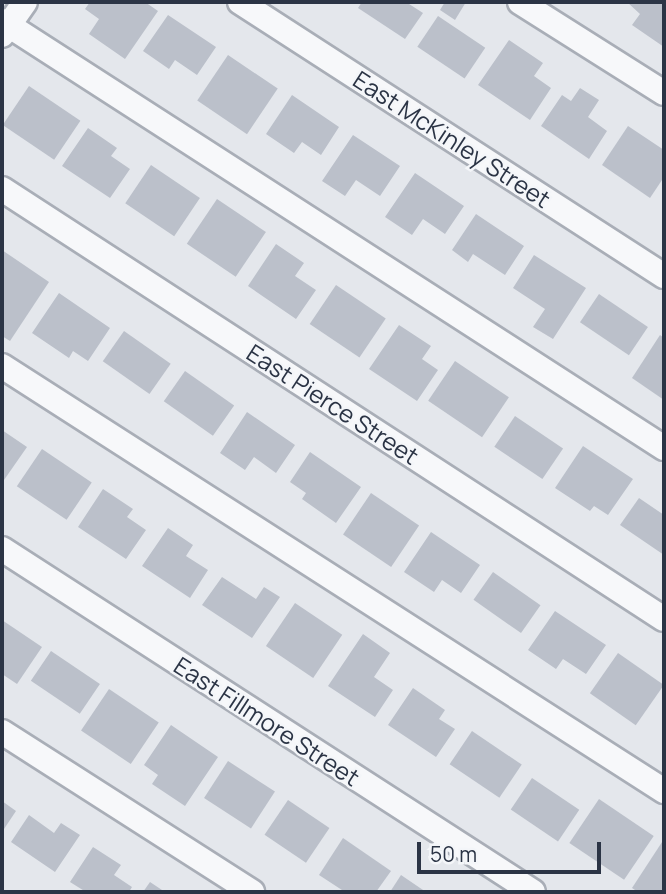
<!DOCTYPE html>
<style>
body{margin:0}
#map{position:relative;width:666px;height:894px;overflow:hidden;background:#e4e7ec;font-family:Manrope,sans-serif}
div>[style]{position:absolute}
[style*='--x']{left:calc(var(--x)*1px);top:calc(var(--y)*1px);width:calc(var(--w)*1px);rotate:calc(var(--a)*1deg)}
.building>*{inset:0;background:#bbc0ca;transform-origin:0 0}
.roads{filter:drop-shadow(2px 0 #a9aeb7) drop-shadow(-2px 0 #a9aeb7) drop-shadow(0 2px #a9aeb7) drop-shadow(0 -2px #a9aeb7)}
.minor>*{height:24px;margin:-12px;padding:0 12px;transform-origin:12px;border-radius:12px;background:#f7f8fa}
span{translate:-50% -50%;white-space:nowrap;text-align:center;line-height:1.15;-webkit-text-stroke:5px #f4f6f9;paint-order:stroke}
.street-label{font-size:24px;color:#2b3445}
.frame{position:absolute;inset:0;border:4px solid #2b3445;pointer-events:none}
.scale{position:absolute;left:417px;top:842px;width:184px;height:32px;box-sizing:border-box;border:4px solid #2b3445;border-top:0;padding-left:9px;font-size:21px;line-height:24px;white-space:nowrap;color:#2b3445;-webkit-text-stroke:5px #f4f6f9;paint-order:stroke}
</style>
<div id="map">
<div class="building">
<i style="clip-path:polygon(90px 2px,145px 2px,158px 11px,125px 59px,89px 34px,99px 19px,85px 9px)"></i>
<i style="clip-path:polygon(362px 2px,406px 2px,423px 13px,405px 39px,358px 8px)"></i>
<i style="clip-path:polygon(445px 2px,466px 2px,455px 20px,440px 10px)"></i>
<i style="clip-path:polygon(627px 2px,664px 2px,664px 47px,632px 25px,640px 14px)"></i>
<i style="clip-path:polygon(168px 15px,216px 47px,197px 75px,175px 60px,169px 69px,143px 51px)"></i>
<i style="left:438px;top:16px;width:57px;height:37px;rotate:34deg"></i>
<i style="clip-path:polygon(509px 40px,543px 63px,534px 76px,551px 88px,530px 120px,478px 85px)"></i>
<i style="left:228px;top:55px;width:60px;height:55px;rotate:34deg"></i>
<i style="left:29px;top:86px;width:62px;height:47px;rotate:34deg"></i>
<i style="clip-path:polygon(580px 88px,599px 100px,588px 117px,607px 131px,589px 159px,541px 126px,562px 95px,571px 101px)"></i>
<i style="clip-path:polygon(292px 95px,339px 127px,321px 155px,302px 142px,294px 153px,266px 134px)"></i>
<i style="clip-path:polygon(628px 126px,664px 150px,664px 177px,650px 198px,602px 165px)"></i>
<i style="clip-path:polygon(88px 128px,117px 148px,111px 156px,130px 169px,110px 198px,62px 166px)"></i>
<i style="clip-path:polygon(353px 135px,400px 166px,380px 196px,356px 180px,345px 196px,322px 181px)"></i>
<i style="left:151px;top:165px;width:59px;height:46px;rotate:34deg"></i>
<i style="clip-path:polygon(415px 173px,464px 206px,445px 234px,423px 219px,412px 235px,385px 217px)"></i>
<i style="left:217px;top:199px;width:59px;height:54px;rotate:34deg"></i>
<i style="clip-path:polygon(476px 214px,524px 246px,505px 275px,473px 254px,468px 262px,452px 250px)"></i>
<i style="clip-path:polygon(276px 244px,304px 263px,295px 276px,316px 290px,296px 319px,248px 286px)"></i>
<i style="clip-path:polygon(2px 250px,49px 282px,10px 341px,2px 336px)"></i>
<i style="clip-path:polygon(534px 255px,586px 288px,553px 339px,533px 327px,545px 309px,513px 288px)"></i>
<i style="left:336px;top:285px;width:60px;height:47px;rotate:34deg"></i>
<i style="clip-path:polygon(59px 293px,110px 328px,88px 361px,73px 351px,69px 358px,32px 333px)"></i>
<i style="left:599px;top:294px;width:59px;height:34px;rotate:34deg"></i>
<i style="clip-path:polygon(399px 325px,431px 346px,422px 359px,438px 370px,417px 401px,369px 369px)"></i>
<i style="left:124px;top:331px;width:57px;height:37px;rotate:35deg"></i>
<i style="clip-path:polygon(660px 335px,664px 338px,664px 400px,632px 378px)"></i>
<i style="left:455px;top:361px;width:65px;height:48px;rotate:34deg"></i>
<i style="left:185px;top:371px;width:60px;height:37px;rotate:35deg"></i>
<i style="clip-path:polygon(247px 412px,295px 445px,276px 473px,254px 457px,245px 470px,220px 453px)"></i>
<i style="left:515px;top:416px;width:58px;height:37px;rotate:34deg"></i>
<i style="clip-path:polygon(2px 430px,27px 447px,4px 480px,2px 479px)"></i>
<i style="clip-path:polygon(583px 446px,633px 479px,608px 515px,594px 506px,590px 511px,555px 488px)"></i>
<i style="left:42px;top:449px;width:60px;height:45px;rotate:34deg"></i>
<i style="clip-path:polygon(310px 452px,361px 487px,336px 523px,302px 499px,306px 493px,290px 482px)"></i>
<i style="clip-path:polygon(103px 489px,133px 509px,127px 517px,146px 530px,126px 559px,78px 527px)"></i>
<i style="left:371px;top:493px;width:58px;height:50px;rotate:34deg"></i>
<i style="clip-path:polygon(639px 498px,664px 515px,664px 555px,620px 525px)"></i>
<i style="clip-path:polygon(168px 528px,193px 545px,186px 556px,208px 570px,190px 598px,142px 566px)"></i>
<i style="clip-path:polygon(431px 532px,480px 565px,461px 593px,442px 580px,434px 592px,404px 572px)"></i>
<i style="left:493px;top:572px;width:58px;height:34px;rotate:35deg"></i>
<i style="clip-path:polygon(222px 577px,256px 599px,264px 587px,280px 597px,252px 638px,202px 605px)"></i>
<i style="left:295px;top:603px;width:57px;height:52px;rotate:34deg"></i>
<i style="clip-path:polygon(555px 611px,606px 645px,586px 674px,563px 659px,556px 669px,528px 650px)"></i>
<i style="clip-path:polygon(2px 620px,42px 647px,17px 684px,2px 674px)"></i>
<i style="clip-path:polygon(363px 634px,390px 653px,374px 677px,393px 690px,375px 717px,328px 686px)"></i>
<i style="left:51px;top:651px;width:59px;height:36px;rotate:34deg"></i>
<i style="left:618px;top:653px;width:56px;height:49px;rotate:35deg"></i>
<i style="clip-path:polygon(413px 688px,445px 710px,439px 719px,455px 729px,436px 757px,388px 725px)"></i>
<i style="left:109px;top:689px;width:60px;height:50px;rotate:34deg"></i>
<i style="clip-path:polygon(171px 725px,218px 757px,185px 806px,152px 784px,158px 775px,144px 765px)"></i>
<i style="left:472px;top:731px;width:60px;height:40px;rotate:34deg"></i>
<i style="left:228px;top:761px;width:56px;height:44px;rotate:33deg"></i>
<i style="left:532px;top:778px;width:57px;height:38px;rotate:34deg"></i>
<i style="left:599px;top:799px;width:66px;height:53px;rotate:34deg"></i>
<i style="left:288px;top:800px;width:50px;height:42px;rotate:34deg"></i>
<i style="clip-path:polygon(2px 801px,16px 811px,2px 832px)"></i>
<i style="clip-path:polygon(29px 815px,54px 833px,61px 823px,80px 835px,55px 872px,11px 842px)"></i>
<i style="clip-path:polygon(343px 838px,391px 871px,376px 892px,345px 892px,319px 875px)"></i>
<i style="clip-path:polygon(664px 839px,664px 892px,638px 892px,632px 888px)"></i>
<i style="clip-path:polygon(93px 847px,121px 865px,114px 875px,132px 887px,129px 892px,86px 892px,70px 882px)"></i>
<i style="clip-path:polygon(401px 875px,426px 892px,390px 892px)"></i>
<i style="clip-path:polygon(150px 882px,165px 892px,143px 892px)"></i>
</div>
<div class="roads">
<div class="minor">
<i style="--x:240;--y:2;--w:505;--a:32.87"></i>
<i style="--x:520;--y:2;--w:170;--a:32.3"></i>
<i style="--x:2;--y:21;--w:788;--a:32.82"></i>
<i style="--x:2;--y:35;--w:40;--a:-55.1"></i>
<i style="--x:2;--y:189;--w:789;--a:33.01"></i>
<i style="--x:2;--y:366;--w:787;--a:32.7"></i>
<i style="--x:2;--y:549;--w:632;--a:32.86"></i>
<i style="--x:2;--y:732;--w:297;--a:32.6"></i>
</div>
</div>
<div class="street-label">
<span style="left:452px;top:139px;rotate:33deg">East McKinley Street</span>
<span style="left:333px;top:404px;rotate:33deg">East Pierce Street</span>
<span style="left:267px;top:721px;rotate:33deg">East Fillmore Street</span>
</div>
<div class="frame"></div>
<div class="scale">50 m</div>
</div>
